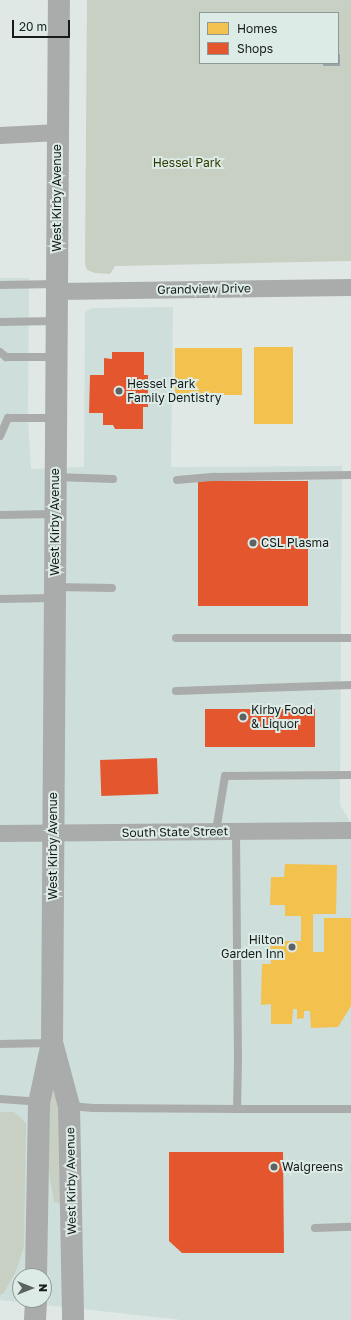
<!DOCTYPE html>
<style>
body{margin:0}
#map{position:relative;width:351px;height:1320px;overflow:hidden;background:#e0e8e6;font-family:"Golos Text",sans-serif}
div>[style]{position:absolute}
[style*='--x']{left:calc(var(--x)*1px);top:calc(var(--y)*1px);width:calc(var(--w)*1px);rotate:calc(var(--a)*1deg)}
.built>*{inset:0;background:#cededa}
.green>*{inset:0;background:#c8d0c3}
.homes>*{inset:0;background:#f2c14e;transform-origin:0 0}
.shops>*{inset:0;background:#e4572e;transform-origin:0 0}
.building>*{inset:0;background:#99a5a6}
.service>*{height:8px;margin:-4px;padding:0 4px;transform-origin:4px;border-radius:4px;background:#aaacab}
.minor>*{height:17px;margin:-8.5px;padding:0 8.5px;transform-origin:8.5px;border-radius:8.5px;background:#aaacab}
.secondary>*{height:22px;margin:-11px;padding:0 11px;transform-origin:11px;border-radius:11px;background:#a9acaa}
.dots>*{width:11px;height:11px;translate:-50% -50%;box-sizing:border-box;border:2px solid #ddebe7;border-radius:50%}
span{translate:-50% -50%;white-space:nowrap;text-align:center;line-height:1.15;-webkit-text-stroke:4px #ddebe7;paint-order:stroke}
.park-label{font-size:12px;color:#2f3a00}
.street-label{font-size:12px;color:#171c1b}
.poi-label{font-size:12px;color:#171c1b}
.left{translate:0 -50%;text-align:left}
.right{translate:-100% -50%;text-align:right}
.legend{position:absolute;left:199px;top:12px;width:140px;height:52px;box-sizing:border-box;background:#ddebe7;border:1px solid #8e9895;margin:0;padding:5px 7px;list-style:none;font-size:12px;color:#171c1b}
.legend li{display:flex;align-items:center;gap:8px;height:20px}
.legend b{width:20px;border:1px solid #8e9895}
.north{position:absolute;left:12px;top:1268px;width:40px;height:40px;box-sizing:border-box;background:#ddebe7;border:1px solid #8e9895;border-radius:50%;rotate:90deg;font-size:11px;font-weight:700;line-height:16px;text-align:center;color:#171c1b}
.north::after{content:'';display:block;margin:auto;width:14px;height:18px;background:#5d6362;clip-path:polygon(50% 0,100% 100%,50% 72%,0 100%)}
.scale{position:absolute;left:12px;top:20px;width:58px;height:18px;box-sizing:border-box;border:2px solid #171c1b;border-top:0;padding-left:5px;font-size:12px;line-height:14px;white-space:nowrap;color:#171c1b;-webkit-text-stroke:3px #ddebe7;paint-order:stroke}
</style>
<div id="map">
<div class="built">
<i style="clip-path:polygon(evenodd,0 278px,29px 278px,28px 418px,31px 469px,84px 467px,85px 312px,92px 308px,173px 307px,171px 467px,342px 466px,340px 805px,351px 823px,351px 1320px,182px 1320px,0 1300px,0 278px,20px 1276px,44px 1276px,44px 1300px,20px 1300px,20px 1276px)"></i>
</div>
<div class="green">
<i style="clip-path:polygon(evenodd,87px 0,351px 0,351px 261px,115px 266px,110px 274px,95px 273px,87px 270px,85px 264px,87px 0,200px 13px,338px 13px,338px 63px,200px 63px,200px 13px)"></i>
<i style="clip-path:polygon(52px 1074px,56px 1074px,59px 1119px,60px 1203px,54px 1202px,49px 1173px,48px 1140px)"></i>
<i style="clip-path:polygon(0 1112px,14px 1112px,26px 1123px,24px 1247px,16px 1271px,4px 1293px,0 1295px)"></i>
</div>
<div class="homes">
<i style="left:254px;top:347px;width:39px;height:77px"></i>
<i style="left:175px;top:348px;width:67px;height:47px"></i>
<i style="clip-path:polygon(285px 864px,337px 865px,336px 914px,313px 914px,313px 952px,324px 952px,324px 918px,351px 918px,351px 1006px,338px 1027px,311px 1028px,310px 1011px,304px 1011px,304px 1018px,297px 1019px,297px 1009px,293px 1009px,292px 1024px,271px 1024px,271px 1004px,261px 1005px,262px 964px,271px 964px,270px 941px,301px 941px,301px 916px,285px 916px,285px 905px,270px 905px,271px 877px,284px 877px)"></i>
</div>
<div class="shops">
<i style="clip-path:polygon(112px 352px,144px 352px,144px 375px,148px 375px,148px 407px,143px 407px,143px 429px,115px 429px,113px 425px,103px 425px,103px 413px,89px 413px,90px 375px,104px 375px,104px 358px,112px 359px)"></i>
<i style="left:198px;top:481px;width:110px;height:125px"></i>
<i style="left:315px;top:709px;width:38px;height:110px;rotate:90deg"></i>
<i style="left:157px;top:758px;width:36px;height:57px;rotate:88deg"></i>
<i style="clip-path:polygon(169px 1152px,283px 1152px,284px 1253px,182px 1253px,169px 1241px)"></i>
</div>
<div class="building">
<i style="clip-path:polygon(338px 54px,340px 54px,340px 66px,323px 66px,323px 63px,338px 63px)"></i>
</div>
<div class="service">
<i style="--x:0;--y:285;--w:57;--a:-1"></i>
<i style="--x:0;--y:322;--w:55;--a:-1"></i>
<i style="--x:0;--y:352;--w:8;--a:40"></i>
<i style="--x:6;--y:357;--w:49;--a:0"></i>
<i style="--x:0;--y:436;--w:20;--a:-66"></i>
<i style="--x:8;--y:418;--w:48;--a:0"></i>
<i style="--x:56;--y:477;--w:57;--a:2"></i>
<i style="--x:177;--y:480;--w:38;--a:-5"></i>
<i style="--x:215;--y:477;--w:136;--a:-0.8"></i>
<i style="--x:0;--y:515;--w:54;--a:-1.1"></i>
<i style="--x:55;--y:587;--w:57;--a:1"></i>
<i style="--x:0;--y:599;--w:53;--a:-1.1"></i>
<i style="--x:176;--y:638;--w:175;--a:0"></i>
<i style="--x:176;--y:691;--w:175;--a:-2"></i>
<i style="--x:216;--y:831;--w:56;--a:-80.7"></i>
<i style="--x:225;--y:776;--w:126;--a:-0.5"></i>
<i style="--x:236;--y:831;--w:228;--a:89.5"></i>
<i style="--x:238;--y:1059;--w:50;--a:91.1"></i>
<i style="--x:0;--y:1044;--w:52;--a:-1.1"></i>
<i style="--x:0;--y:1099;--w:39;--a:4"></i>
<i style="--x:70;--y:1106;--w:23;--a:5"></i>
<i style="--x:93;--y:1108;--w:144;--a:0.4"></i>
<i style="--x:237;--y:1109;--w:114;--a:0"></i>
<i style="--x:315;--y:1228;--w:36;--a:-2"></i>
</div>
<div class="minor">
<i style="--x:0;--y:135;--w:58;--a:-3"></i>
<i style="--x:57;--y:291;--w:294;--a:-0.8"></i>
<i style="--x:0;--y:833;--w:351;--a:-0.5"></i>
</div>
<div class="secondary">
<i style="--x:53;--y:1046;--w:62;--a:75.1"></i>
<i style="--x:69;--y:1106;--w:214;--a:88.9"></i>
<i style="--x:36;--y:1276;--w:173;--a:-89"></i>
<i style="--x:39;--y:1103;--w:61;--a:-77.8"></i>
<i style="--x:52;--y:1043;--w:1043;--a:-89.62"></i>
<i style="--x:35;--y:1320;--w:20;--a:-87"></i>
</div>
<div class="dots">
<i style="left:119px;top:391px;background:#5d6362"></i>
<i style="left:253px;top:543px;background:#5d6362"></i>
<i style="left:243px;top:717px;background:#5d6362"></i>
<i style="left:292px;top:947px;background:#5d6362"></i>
<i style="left:274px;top:1167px;background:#5d6362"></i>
</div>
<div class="park-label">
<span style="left:187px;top:163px">Hessel Park</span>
</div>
<div class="street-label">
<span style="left:57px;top:198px;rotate:-90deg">West Kirby Avenue</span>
<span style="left:204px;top:289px;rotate:-1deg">Grandview Drive</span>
<span style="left:55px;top:522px;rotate:-90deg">West Kirby Avenue</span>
<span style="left:175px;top:832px;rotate:-1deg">South State Street</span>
<span style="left:53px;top:846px;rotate:-90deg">West Kirby Avenue</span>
<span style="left:71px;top:1181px;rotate:-91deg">West Kirby Avenue</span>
</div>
<div class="poi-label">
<span class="left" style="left:127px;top:391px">Hessel Park<br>Family Dentistry</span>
<span class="left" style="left:261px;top:543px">CSL Plasma</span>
<span class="left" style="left:251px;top:717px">Kirby Food<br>&amp; Liquor</span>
<span class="right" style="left:284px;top:947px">Hilton<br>Garden Inn</span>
<span class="left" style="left:282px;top:1167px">Walgreens</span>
</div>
<ul class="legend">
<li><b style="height:11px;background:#f2c14e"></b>Homes</li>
<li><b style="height:11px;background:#e4572e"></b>Shops</li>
</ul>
<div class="north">N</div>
<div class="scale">20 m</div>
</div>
